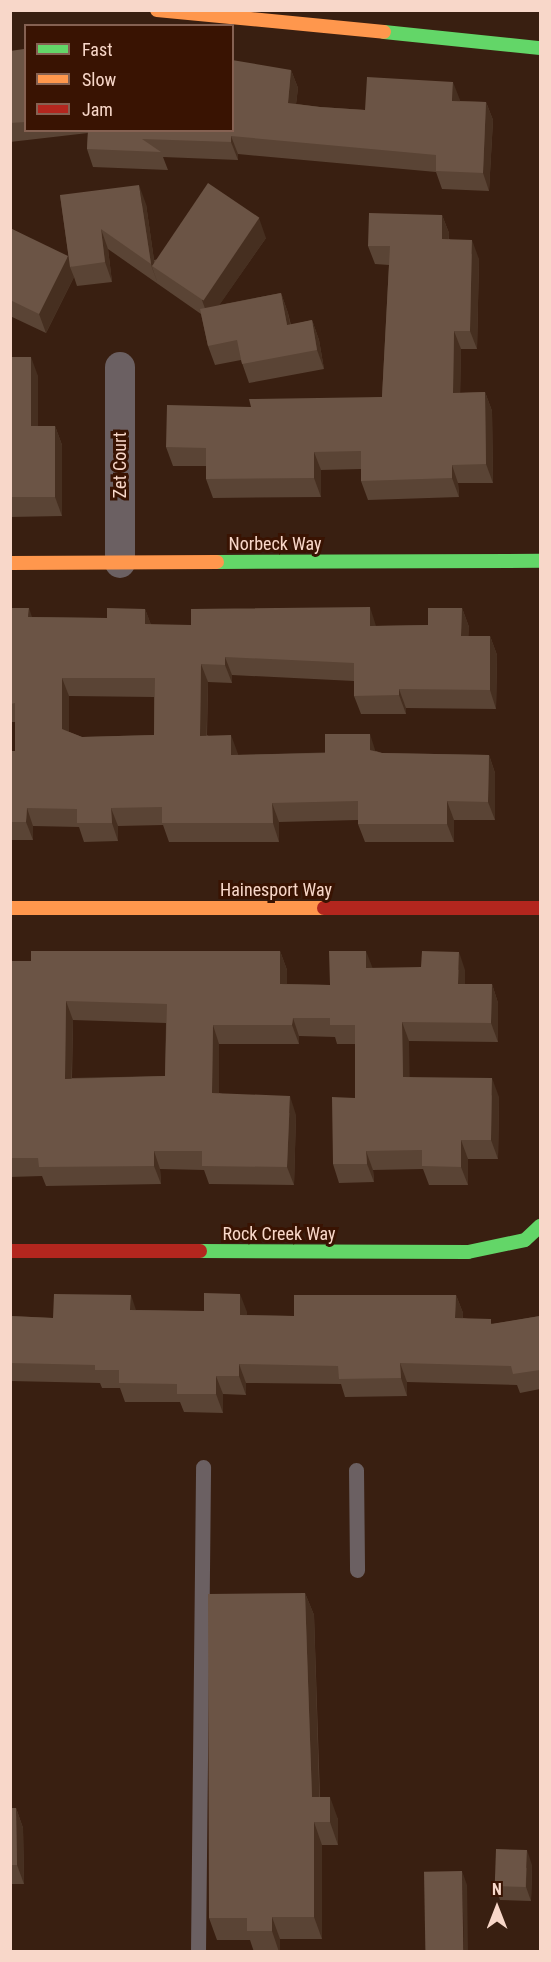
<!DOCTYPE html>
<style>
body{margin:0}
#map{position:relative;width:551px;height:1962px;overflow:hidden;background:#391f11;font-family:"Roboto Condensed",sans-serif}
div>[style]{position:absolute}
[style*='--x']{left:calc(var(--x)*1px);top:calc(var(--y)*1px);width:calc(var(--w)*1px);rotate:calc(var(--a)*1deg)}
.lane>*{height:15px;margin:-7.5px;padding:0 7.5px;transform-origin:7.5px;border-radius:7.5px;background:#6b6062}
.street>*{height:30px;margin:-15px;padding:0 15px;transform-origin:15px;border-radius:15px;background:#6b6062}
.fast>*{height:14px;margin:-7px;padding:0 7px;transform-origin:7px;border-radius:7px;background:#63d668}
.slow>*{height:14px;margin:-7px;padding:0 7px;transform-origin:7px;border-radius:7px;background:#ff974d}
.jam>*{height:14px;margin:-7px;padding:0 7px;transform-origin:7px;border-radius:7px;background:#b3261e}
.wall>*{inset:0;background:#5a4435}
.shaded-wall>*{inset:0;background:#462f20}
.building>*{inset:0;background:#6b5445;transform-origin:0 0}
span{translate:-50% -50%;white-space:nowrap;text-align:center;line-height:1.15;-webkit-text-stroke:6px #391302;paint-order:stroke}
.street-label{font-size:18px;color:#f8d7c9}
.frame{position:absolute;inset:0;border:12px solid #f8d7c9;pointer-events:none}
.legend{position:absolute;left:24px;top:24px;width:210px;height:108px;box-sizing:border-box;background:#391302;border:2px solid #856152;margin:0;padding:8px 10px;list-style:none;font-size:18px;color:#f8d7c9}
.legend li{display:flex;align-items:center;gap:12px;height:30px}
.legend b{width:30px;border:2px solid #856152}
.north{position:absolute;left:467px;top:1878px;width:60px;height:60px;-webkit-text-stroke:4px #391302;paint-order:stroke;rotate:0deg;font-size:16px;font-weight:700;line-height:24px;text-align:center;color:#f8d7c9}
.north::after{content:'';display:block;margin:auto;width:21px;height:27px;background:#f8d7c9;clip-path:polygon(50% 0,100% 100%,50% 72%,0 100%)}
</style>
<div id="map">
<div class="lane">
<i style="--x:356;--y:1470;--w:100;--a:89.4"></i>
<i style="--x:198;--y:1952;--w:485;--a:-89.4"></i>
</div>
<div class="street">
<i style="--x:120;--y:367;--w:196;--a:90"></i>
</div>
<div class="fast">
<i style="--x:384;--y:32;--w:157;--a:5.9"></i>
<i style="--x:217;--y:562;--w:323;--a:-0.2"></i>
<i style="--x:200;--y:1251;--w:268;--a:0.2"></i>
<i style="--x:468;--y:1252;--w:58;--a:-11.9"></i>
<i style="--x:525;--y:1240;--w:21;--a:-43"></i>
</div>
<div class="slow">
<i style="--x:157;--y:10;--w:228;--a:5.5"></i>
<i style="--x:10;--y:563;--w:207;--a:-0.3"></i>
<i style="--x:10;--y:908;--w:314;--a:0"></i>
</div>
<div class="jam">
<i style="--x:324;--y:908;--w:216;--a:0"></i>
<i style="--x:10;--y:1251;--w:190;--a:0"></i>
</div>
<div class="wall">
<i style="clip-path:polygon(10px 51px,26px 54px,26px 130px,232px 130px,291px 70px,298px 88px,296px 104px,320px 107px,365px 110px,460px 100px,460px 101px,486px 102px,493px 120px,489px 191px,442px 189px,436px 172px,238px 154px,238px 160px,163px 157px,168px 170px,93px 167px,87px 149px,88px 133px,10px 142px)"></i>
<i style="clip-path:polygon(60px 195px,146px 204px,154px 260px,266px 238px,219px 305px,281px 293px,288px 313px,291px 325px,312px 320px,319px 340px,324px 369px,249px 383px,241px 360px,215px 365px,208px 346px,201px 314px,158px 284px,157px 281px,158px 284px,108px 249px,112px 282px,77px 286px,74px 277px,46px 333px,10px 316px,10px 228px,69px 259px)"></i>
<i style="clip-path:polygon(442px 215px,449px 233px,449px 239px,479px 259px,477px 349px,461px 349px,460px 393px,485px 392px,492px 411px,493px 483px,458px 483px,459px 497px,368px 500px,361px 481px,361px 469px,321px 470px,321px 497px,213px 498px,206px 479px,206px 466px,173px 466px,166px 447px,251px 407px,382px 397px,389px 265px,375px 264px,368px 246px)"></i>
<i style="clip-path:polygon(10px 357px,38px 376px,38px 426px,55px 426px,62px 445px,62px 516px,10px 517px)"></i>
<i style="clip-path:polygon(evenodd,10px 608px,32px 617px,107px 618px,145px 609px,151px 625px,376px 626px,428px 625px,462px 608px,469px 627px,468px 636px,490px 636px,497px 655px,496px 709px,406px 708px,406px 714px,361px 714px,354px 696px,354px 681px,232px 675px,232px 683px,208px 682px,207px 735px,238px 754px,238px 755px,376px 751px,382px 753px,489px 755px,495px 773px,495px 820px,454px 820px,454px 842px,365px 842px,358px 824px,358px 820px,279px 822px,279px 842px,169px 842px,163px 825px,118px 826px,118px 841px,84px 842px,79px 827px,33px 826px,33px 840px,10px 840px,10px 751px,15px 751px,15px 722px,10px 722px,10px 608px,69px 696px,154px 697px,154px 735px,82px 737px,69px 732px,69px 696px)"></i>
<i style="clip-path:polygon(evenodd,280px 951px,287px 970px,287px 984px,330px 985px,372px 968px,465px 970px,465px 984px,492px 984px,498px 1003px,498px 1042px,409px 1041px,409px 1077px,499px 1097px,498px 1159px,468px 1159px,468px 1185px,429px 1185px,423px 1169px,373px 1170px,374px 1182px,339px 1183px,333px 1164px,355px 1098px,355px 1044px,337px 1044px,335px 1037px,299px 1036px,299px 1044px,219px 1044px,219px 1093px,296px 1115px,294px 1185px,209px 1184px,204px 1170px,160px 1169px,161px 1184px,46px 1186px,42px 1176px,10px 1177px,10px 961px,31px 961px,280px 951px,73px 1020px,166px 1023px,165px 1076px,72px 1078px,73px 1020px)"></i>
<i style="clip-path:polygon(456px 1295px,463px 1313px,463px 1318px,493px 1324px,540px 1316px,540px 1389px,520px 1393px,517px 1385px,407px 1382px,407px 1396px,345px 1397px,341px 1384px,246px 1383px,246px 1395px,223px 1394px,223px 1413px,184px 1412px,180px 1402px,125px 1402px,120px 1388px,102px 1388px,100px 1383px,10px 1381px,10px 1316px,53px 1318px,136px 1310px,247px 1312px,247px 1315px,294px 1316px)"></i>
<i style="clip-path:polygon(305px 1593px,314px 1615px,320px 1797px,338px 1819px,338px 1845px,322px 1845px,322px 1939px,280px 1939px,280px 1952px,254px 1952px,250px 1940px,217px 1940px,209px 1918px)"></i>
<i style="clip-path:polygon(10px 1808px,16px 1808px,23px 1828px,24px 1884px,10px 1884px)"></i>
<i style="clip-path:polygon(532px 1865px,531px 1901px,500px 1900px,495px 1886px)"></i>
</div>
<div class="shaded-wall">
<i style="clip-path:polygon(291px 70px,298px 88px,294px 121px,288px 103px)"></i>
<i style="clip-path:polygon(453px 82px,460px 100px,459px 118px,452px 101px)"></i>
<i style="clip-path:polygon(486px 102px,493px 120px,489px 191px,483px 173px)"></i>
<i style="clip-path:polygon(231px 136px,238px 154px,238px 160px,231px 142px)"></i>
<i style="clip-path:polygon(139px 185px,146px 204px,155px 267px,151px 265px,158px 284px,151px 264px)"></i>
<i style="clip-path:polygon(442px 215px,449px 233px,448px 258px,442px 239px)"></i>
<i style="clip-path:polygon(259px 218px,266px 238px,209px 320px,202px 300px)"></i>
<i style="clip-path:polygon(101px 229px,108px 249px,112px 282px,105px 262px)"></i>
<i style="clip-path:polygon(472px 240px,479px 259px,477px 349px,470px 331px)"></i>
<i style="clip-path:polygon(68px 256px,72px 267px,70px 267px,74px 277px,46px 333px,39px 314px)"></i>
<i style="clip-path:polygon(281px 293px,288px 313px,294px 345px,287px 325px)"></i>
<i style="clip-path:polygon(312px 320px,319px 340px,324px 369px,317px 350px)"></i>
<i style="clip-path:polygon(454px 331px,461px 349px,460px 411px,453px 393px)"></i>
<i style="clip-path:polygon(31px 357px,38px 376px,38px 446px,31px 426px)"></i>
<i style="clip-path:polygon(485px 392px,492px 411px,493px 483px,486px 464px)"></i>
<i style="clip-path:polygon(55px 426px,62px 445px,62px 516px,55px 497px)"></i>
<i style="clip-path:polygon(314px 452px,321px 470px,321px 497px,314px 478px)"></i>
<i style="clip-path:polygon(452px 465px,458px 483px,459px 497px,452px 478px)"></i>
<i style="clip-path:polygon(370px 607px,376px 626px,370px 626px)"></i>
<i style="clip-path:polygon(29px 608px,35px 626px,28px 617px)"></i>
<i style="clip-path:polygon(462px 608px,469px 627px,468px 654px,461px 636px)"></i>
<i style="clip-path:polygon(145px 609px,152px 627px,145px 624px)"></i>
<i style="clip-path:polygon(490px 636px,497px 655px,496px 709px,490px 690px)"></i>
<i style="clip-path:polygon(225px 657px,232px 675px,232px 683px,225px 665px)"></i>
<i style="clip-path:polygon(201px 664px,208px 682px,206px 754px,200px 736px)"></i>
<i style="clip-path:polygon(62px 678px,69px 696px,69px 748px,62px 729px)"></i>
<i style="clip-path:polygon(399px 689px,406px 708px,406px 714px,399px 695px)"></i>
<i style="clip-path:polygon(370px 734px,376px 753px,370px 750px)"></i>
<i style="clip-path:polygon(231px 735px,238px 754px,238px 774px,231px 755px)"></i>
<i style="clip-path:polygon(489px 755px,495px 773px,495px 820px,488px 802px)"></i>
<i style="clip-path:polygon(447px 801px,454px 820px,454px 842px,447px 824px)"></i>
<i style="clip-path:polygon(272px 803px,279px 822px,279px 842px,273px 823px)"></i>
<i style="clip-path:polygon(27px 808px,33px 826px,33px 840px,26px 822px)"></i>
<i style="clip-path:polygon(111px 808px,118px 826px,118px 841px,112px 823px)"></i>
<i style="clip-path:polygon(280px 951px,287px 970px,287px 1003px,280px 984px)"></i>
<i style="clip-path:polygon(366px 951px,373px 969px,366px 968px)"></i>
<i style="clip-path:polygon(459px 952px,465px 970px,465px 1003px,458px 984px)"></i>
<i style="clip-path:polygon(492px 984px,498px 1003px,498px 1042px,491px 1023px)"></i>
<i style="clip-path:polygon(66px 1001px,73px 1020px,71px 1097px,65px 1079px)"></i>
<i style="clip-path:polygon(293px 1018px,299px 1036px,299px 1044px,292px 1025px)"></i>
<i style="clip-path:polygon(402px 1022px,409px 1041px,410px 1096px,403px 1077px)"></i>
<i style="clip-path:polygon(213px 1025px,219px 1044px,219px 1112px,212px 1093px)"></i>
<i style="clip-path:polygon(492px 1078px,499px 1097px,498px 1159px,491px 1140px)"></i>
<i style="clip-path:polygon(290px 1096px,296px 1115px,294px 1185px,287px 1167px)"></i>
<i style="clip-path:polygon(461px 1140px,468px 1159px,468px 1185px,461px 1167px)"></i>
<i style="clip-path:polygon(154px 1151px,160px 1169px,161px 1184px,154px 1166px)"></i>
<i style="clip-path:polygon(366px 1151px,373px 1170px,374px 1182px,367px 1164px)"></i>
<i style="clip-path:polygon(240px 1294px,247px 1312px,247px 1334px,240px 1315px)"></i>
<i style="clip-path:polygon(131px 1295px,137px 1313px,130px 1310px)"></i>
<i style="clip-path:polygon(456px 1295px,463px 1313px,462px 1336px,455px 1318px)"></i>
<i style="clip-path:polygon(400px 1363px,407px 1382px,407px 1396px,401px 1378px)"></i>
<i style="clip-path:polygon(239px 1364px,246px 1383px,246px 1395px,239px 1376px)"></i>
<i style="clip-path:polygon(216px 1376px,223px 1394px,223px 1413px,216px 1394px)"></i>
<i style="clip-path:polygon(305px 1593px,314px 1615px,320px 1819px,312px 1797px)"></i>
<i style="clip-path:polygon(330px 1797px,338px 1819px,338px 1845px,330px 1822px)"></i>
<i style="clip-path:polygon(16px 1808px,23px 1828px,24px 1884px,17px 1865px)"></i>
<i style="clip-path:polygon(314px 1822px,322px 1845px,322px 1939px,314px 1917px)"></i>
<i style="clip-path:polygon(527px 1850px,532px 1865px,531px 1901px,526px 1887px)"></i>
<i style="clip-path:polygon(462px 1871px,467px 1885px,468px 1952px,464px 1952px)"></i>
<i style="clip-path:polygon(272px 1917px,280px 1939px,280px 1952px,279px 1952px,272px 1931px)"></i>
</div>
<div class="building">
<i style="clip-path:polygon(24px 49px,26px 63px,26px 122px,10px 123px,10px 51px)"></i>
<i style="clip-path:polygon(232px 60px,291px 70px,288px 103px,320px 107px,365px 110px,367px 77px,453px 82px,452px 101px,486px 102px,483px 173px,436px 171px,436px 155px,231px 136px,231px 142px,142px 139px,161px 152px,87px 149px,88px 130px,232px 130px)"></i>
<i style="left:208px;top:183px;width:62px;height:100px;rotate:34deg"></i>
<i style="clip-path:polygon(139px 185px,151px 264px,101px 229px,105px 262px,70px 267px,60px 195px)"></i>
<i style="clip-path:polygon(369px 213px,442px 215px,442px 239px,472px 240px,470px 331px,454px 331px,453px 393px,485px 392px,486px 464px,452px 465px,452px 478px,361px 481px,361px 451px,314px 452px,314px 478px,206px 479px,206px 448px,166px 447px,167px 405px,251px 407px,249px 399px,382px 397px,390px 246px,368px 246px)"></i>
<i style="clip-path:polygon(10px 228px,68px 256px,39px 314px,10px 300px)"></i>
<i style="clip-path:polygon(281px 293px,287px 325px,312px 320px,317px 350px,242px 364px,237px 340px,208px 346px,200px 309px)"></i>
<i style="clip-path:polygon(10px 357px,31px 357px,31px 426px,55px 426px,55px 497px,10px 497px)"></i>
<i style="clip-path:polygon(evenodd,370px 607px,370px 626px,428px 625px,428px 608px,462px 608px,461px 636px,490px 636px,490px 690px,399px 689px,399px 695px,354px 696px,354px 663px,225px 657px,225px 665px,201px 664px,200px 736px,231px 735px,231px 755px,325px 753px,325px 734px,370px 734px,370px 750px,382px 753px,489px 755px,488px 802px,447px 801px,447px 824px,358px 824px,358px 801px,272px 803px,273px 823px,162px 823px,162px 807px,111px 808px,112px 823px,77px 823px,77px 809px,27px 808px,26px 822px,10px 822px,10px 751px,15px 751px,15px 703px,10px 704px,10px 608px,29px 608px,28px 617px,107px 618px,107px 608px,145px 609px,145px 624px,191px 625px,191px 609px,370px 607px,62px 678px,155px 678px,154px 735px,82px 737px,62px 729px,62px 678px)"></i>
<i style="clip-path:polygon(evenodd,31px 951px,280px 951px,280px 984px,330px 985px,329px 951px,366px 951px,366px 968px,421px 967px,422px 951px,459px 952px,458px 984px,492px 984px,491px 1023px,402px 1022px,403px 1077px,492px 1078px,491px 1140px,461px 1140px,461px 1167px,422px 1166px,422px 1150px,366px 1151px,367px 1164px,333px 1164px,332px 1097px,355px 1098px,355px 1025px,330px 1025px,330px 1018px,293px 1018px,292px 1025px,213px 1025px,212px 1093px,290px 1096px,287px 1167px,202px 1166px,202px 1151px,154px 1151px,154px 1166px,39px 1167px,38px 1158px,10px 1158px,10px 961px,31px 961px,31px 951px,66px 1001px,167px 1004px,165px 1076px,65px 1079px,66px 1001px)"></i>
<i style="clip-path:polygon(204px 1293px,240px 1294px,240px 1315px,294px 1316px,294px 1295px,456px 1295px,455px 1318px,491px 1319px,491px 1324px,540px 1316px,540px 1370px,513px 1374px,511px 1366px,400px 1363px,401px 1378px,339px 1379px,338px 1366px,239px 1364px,239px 1376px,216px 1376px,216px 1394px,177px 1394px,177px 1384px,119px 1383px,119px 1370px,95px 1370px,95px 1365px,10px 1363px,10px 1316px,53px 1318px,54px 1294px,131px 1295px,130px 1310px,204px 1311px)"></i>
<i style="clip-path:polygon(305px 1593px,312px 1797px,330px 1797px,330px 1822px,314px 1822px,314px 1917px,272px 1917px,272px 1931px,247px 1931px,247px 1918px,209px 1918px,208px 1594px)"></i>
<i style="clip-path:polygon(10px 1808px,16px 1808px,17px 1865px,10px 1865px)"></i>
<i style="left:496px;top:1849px;width:31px;height:37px;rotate:2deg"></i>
<i style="left:462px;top:1871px;width:81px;height:38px;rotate:89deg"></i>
</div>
<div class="street-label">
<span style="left:120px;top:465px;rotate:-90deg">Zet Court</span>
<span style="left:275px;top:544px">Norbeck Way</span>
<span style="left:276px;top:890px">Hainesport Way</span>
<span style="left:279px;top:1234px">Rock Creek Way</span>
</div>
<div class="frame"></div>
<ul class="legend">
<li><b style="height:8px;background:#63d668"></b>Fast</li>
<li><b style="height:8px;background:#ff974d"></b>Slow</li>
<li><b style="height:8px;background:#b3261e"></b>Jam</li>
</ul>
<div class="north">N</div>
</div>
